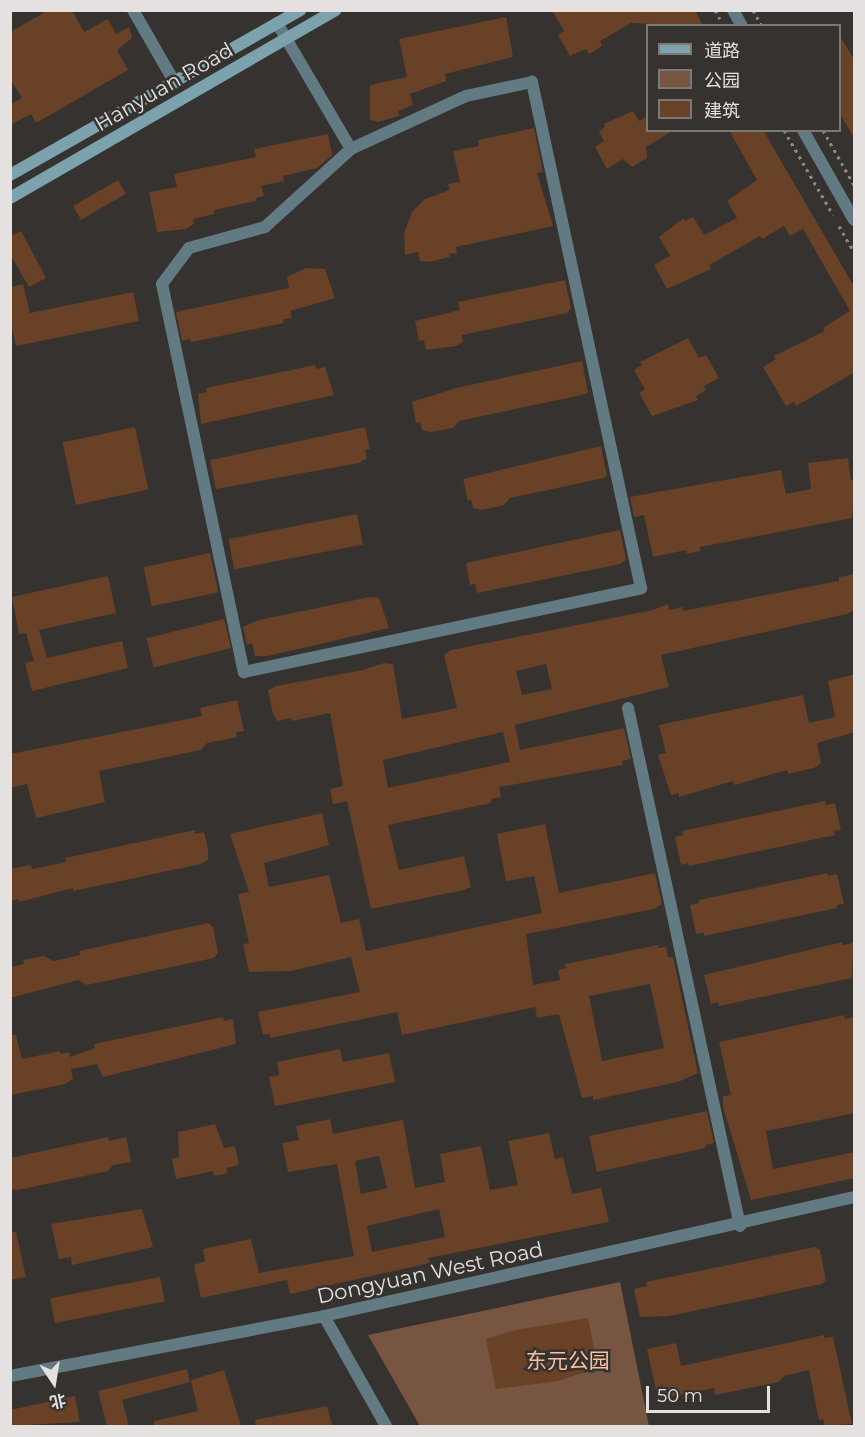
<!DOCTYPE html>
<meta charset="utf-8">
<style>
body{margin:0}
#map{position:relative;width:865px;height:1437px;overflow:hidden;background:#363230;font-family:Montserrat,"Noto Sans SC",sans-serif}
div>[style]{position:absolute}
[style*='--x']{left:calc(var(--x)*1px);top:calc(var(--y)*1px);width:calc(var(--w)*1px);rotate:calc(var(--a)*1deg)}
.green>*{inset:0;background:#775540}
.building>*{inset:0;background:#684127;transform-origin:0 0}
.path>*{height:3px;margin-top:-1.5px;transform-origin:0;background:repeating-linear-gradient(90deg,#8c8987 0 3px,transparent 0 7.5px)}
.minor>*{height:12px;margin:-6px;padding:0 6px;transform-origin:6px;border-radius:6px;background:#627a81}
.tertiary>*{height:12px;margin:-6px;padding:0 6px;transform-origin:6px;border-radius:6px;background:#627a81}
.secondary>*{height:12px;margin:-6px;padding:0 6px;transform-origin:6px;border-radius:6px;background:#7ba2ad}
span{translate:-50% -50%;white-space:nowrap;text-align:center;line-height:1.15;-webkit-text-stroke:5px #363230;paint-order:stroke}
.street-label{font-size:21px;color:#e4e1e0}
.park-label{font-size:21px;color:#f6bf9e}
.frame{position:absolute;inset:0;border:12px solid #e4e1e0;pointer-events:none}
.legend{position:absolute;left:646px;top:24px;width:195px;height:108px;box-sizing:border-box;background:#363230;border:2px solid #7c7876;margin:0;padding:8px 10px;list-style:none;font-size:18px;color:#e4e1e0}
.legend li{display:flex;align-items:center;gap:12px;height:30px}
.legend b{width:30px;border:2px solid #7c7876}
.north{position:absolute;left:24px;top:1353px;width:60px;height:60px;-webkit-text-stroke:4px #363230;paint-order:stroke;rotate:168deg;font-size:16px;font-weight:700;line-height:24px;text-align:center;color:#e4e1e0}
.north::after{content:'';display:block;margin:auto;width:21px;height:27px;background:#e4e1e0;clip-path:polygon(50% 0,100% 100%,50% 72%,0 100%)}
.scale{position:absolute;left:646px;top:1386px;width:124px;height:27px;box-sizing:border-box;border:3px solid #e4e1e0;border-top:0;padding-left:8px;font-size:18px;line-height:21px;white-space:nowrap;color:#e4e1e0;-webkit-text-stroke:4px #363230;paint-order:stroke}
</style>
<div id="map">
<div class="green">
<i style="clip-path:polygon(620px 1282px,649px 1426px,420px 1426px,368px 1335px)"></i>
</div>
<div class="building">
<i style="clip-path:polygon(49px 10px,72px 10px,84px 32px,108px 19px,116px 34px,129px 27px,132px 38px,117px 50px,128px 70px,36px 123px,31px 114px,10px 125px,10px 104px,22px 98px,10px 79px,10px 32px)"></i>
<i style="clip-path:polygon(552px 10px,695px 10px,703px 26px,631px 23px,600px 41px,602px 46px,589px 54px,586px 49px,570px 56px,558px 35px,564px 31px)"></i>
<i style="clip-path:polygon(506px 17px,513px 57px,445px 74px,446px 81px,410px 94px,413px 105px,398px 111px,399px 116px,378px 122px,370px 120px,370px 85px,407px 77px,399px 39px)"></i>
<i style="clip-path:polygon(840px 36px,855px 61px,855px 139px,840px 114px)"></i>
<i style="clip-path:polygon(633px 111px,639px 121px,648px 116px,648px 130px,674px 130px,646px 147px,647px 158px,632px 167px,623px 159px,607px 169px,595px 147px,604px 141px,599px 132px,605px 127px,604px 124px)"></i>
<i style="clip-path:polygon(534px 128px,543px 172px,537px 173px,553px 226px,456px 247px,457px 253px,449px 254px,450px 257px,429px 262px,420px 261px,418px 252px,405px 255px,404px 233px,412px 212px,425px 199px,450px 190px,448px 184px,460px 182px,453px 151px,479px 146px,478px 140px)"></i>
<i style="clip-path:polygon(729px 130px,763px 130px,855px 288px,855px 372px,796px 406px,794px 402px,786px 406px,763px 367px,776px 359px,774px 356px,825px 331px,823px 328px,850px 311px,803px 229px,790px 236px,784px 226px,762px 239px,760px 236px,709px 265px,711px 269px,667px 289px,654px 265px,670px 256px,659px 237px,684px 218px,685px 221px,693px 217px,704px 235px,737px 218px,727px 201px,757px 180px)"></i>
<i style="clip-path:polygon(328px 134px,332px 155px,317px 168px,283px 176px,284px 181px,261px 186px,264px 196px,256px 198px,256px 201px,214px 210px,214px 214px,193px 219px,194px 224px,186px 229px,157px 232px,149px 192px,177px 187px,174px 174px,256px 157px,254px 149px)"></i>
<i style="left:118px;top:180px;width:16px;height:52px;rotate:60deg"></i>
<i style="clip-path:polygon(21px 231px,46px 278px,29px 287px,10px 254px,10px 236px)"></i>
<i style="clip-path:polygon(306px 268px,325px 269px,335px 298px,290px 311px,292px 318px,283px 319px,284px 323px,191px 342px,190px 339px,182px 341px,176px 312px,289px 288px,287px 277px)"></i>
<i style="clip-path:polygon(565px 280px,571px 308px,567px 313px,462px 335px,463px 342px,456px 346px,426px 350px,424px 340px,419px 341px,415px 321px,460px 310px,458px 302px)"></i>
<i style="clip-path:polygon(23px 284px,30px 313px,133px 292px,139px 321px,16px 346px,10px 319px,10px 287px)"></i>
<i style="clip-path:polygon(688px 338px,699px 358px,706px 355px,719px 378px,704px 386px,706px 390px,696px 396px,698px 400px,652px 416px,639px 393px,645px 389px,634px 370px,642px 365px,640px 362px)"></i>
<i style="clip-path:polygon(582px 361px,588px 392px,586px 394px,459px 421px,453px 428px,431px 432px,422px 430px,420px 422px,416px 423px,412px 402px,456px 388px)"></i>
<i style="clip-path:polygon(315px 365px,316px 369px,325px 367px,334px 395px,201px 424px,198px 394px,207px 392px,206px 388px)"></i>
<i style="left:135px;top:427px;width:64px;height:74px;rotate:78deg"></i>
<i style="clip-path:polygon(365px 427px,370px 449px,365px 450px,367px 458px,359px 463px,216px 489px,210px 460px)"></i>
<i style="clip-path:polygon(601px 446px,607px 476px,604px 478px,510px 498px,504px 505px,482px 510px,473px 508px,471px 500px,468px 501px,463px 479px)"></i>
<i style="clip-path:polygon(848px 458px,851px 480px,855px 480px,852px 518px,700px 547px,700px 551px,687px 554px,686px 550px,653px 557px,644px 515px,634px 517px,630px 497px,781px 470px,786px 494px,811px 489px,808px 463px)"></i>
<i style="left:357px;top:514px;width:31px;height:131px;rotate:79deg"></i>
<i style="clip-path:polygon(620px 530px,626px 560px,620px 564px,477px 593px,475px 584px,470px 585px,466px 563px)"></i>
<i style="left:210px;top:553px;width:40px;height:68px;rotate:78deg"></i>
<i style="clip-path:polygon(evenodd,855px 574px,855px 609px,847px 614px,661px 655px,669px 687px,515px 725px,520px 750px,624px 728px,631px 759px,622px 761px,623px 765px,499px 787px,501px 797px,491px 799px,491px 803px,388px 825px,399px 870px,464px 856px,471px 887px,464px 890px,371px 909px,347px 801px,333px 804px,330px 789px,343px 786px,330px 713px,292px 721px,291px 718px,277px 721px,273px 714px,268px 690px,276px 686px,363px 670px,384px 663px,393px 664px,402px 719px,457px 708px,444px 655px,451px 650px,653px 610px,668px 604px,669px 610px,683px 607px,683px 611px,839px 581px,839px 577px,855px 574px,546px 664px,552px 689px,522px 695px,516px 671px,546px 664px,855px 574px,503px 732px,510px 762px,388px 788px,383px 760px,503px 732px)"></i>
<i style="clip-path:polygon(108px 576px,116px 613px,39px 630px,47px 658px,122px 641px,128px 668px,32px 691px,25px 663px,34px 661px,26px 633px,19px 634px,12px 597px)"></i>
<i style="clip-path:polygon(370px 597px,379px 598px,389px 628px,268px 656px,255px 656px,252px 643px,247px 645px,243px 627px,259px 620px)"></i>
<i style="left:224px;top:619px;width:30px;height:80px;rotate:76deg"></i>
<i style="clip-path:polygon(855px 674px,855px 732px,817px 743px,821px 763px,814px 768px,788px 774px,787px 770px,734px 785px,733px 781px,679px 797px,679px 793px,671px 795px,658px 755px,666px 753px,659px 725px,803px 695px,809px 723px,835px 717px,828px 681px)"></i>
<i style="clip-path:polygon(237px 700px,244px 731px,236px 732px,237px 737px,207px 743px,201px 750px,99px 771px,105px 802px,36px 818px,27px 784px,10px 788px,10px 754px,193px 718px,202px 716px,200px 708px)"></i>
<i style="clip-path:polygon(825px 801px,826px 805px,835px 803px,841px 830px,834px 831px,835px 835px,689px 866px,688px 863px,681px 865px,675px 837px,683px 835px,682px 831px)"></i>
<i style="clip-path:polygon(evenodd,322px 813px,329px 845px,264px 863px,269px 887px,329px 875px,341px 923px,359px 919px,366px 951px,542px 913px,534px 876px,506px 881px,497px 834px,545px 824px,559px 893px,655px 873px,662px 904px,654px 909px,526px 934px,533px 985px,560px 980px,558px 970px,566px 968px,565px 964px,658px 945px,658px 948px,666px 947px,668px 957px,673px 957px,698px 1073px,678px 1082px,593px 1100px,593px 1096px,582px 1098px,559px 1014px,537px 1018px,535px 1007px,402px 1035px,397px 1012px,270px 1038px,270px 1034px,263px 1035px,258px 1012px,360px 992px,351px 957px,291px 971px,249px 972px,243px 944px,249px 943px,238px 894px,249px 892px,230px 834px,322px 813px,650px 984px,664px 1048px,602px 1061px,589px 996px,650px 984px)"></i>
<i style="clip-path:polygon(195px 830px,195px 834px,204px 832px,208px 849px,208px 860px,201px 864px,73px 891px,73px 888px,19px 902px,19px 899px,10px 901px,10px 869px,31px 865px,32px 869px,66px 862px,65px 858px)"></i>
<i style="clip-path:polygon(827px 873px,828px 876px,837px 874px,844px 904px,837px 905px,837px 908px,704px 936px,704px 933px,696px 934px,690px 905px,699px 903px,699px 900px)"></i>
<i style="clip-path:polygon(208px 923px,213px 927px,218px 953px,214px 958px,87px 985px,78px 980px,10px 998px,10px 967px,24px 964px,23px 960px,44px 956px,54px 961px,80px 955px,79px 951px)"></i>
<i style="clip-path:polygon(842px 942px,843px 945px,853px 943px,852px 978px,719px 1006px,718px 1002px,711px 1004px,704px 975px)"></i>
<i style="clip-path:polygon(844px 1015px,845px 1019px,855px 1017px,855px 1113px,766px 1131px,773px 1169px,855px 1152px,855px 1178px,751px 1200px,723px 1107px,723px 1096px,731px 1095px,719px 1042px)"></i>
<i style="clip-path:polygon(223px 1017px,224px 1021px,233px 1019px,236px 1044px,103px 1077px,97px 1064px,71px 1069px,73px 1079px,65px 1084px,10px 1095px,10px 1035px,16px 1035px,22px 1059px,60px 1051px,60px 1054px,69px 1052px,70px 1057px,95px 1048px,94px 1044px)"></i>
<i style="clip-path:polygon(340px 1049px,343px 1062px,389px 1053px,395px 1082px,275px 1106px,269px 1077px,279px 1075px,277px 1062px)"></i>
<i style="clip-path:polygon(707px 1111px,714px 1143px,705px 1145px,705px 1148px,597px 1172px,589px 1136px)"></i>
<i style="clip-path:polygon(evenodd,330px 1119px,333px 1134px,403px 1120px,415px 1188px,445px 1182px,440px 1154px,481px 1146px,490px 1190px,518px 1185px,508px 1141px,549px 1133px,555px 1159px,563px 1157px,572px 1194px,601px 1188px,609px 1222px,428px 1258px,430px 1263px,290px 1294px,287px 1280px,201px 1298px,194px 1265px,205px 1261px,203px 1249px,251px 1239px,259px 1273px,354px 1256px,337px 1164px,288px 1172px,282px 1143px,299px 1140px,296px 1126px,330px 1119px,379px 1156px,387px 1188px,361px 1194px,355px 1161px,379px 1156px,330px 1119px,439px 1209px,445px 1237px,372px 1252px,367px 1226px,439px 1209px)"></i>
<i style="clip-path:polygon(215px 1124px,224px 1148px,235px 1146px,239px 1165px,226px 1168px,228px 1173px,214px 1176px,213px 1171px,176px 1179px,172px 1159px,179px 1157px,178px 1132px)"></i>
<i style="clip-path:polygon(108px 1137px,109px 1141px,126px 1137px,131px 1162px,113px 1165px,108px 1171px,18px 1190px,10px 1189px,10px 1158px)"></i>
<i style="clip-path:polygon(142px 1209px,153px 1247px,72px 1265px,71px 1257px,59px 1259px,51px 1224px)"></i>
<i style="clip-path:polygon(16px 1232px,26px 1277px,10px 1280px,10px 1233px)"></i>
<i style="clip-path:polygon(815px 1247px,820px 1250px,826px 1280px,822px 1284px,669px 1316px,640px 1317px,634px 1289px,647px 1286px,646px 1282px)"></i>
<i style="left:160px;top:1277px;width:25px;height:112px;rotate:79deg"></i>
<i style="clip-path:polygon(588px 1318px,598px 1368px,558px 1381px,496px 1389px,486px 1339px,516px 1330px)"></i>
<i style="clip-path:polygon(824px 1335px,824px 1338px,833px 1337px,852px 1424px,825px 1426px,823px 1419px,819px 1420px,809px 1370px,784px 1376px,779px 1382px,715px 1395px,714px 1388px,658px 1399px,647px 1349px,676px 1343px,681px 1366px)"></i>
<i style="clip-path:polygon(187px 1369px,190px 1382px,122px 1400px,129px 1426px,107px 1426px,98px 1391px)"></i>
<i style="clip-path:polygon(224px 1370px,241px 1426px,154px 1426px,154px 1421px,198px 1411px,191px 1380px)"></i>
<i style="clip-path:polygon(75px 1396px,80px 1422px,10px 1426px,10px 1410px)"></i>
<i style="clip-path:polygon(327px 1406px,332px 1426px,256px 1426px,255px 1420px)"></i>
</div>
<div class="path">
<i style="--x:715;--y:10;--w:10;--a:61"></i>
<i style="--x:753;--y:10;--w:18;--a:61"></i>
<i style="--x:784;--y:130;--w:98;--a:60"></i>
<i style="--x:823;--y:130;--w:63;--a:60.6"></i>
<i style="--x:839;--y:226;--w:30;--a:60"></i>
</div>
<div class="minor">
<i style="--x:133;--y:10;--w:84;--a:60.1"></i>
<i style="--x:277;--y:23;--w:146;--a:59.6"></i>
<i style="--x:351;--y:149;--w:116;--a:137.8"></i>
<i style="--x:265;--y:227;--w:79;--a:164.6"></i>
<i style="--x:189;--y:248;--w:45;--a:126.9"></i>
<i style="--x:162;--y:284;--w:397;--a:78.1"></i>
<i style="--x:244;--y:672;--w:406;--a:-11.9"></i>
<i style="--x:641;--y:588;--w:518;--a:-102.16"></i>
<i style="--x:532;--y:82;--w:67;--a:168"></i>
<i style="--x:466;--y:96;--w:127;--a:155.3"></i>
<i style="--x:628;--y:708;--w:530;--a:77.8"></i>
<i style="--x:324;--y:1316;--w:126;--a:60.6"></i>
</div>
<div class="tertiary">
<i style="--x:733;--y:10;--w:18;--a:61"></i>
<i style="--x:803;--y:130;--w:103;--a:60.5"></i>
<i style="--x:10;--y:1376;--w:320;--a:-10.8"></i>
<i style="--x:324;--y:1316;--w:543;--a:-12.65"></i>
</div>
<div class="secondary">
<i style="--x:10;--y:175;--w:334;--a:-29.6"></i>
<i style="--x:10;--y:198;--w:376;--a:-30"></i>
</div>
<div class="street-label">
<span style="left:164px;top:87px;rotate:-30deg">Hanyuan Road</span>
<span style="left:430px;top:1273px;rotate:-12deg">Dongyuan West Road</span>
</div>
<div class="park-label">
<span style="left:568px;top:1361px">东元公园</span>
</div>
<div class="frame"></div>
<ul class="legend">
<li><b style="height:8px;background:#7ba2ad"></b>道路</li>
<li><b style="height:16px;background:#775540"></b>公园</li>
<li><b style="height:16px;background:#684127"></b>建筑</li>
</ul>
<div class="north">北</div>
<div class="scale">50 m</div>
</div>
